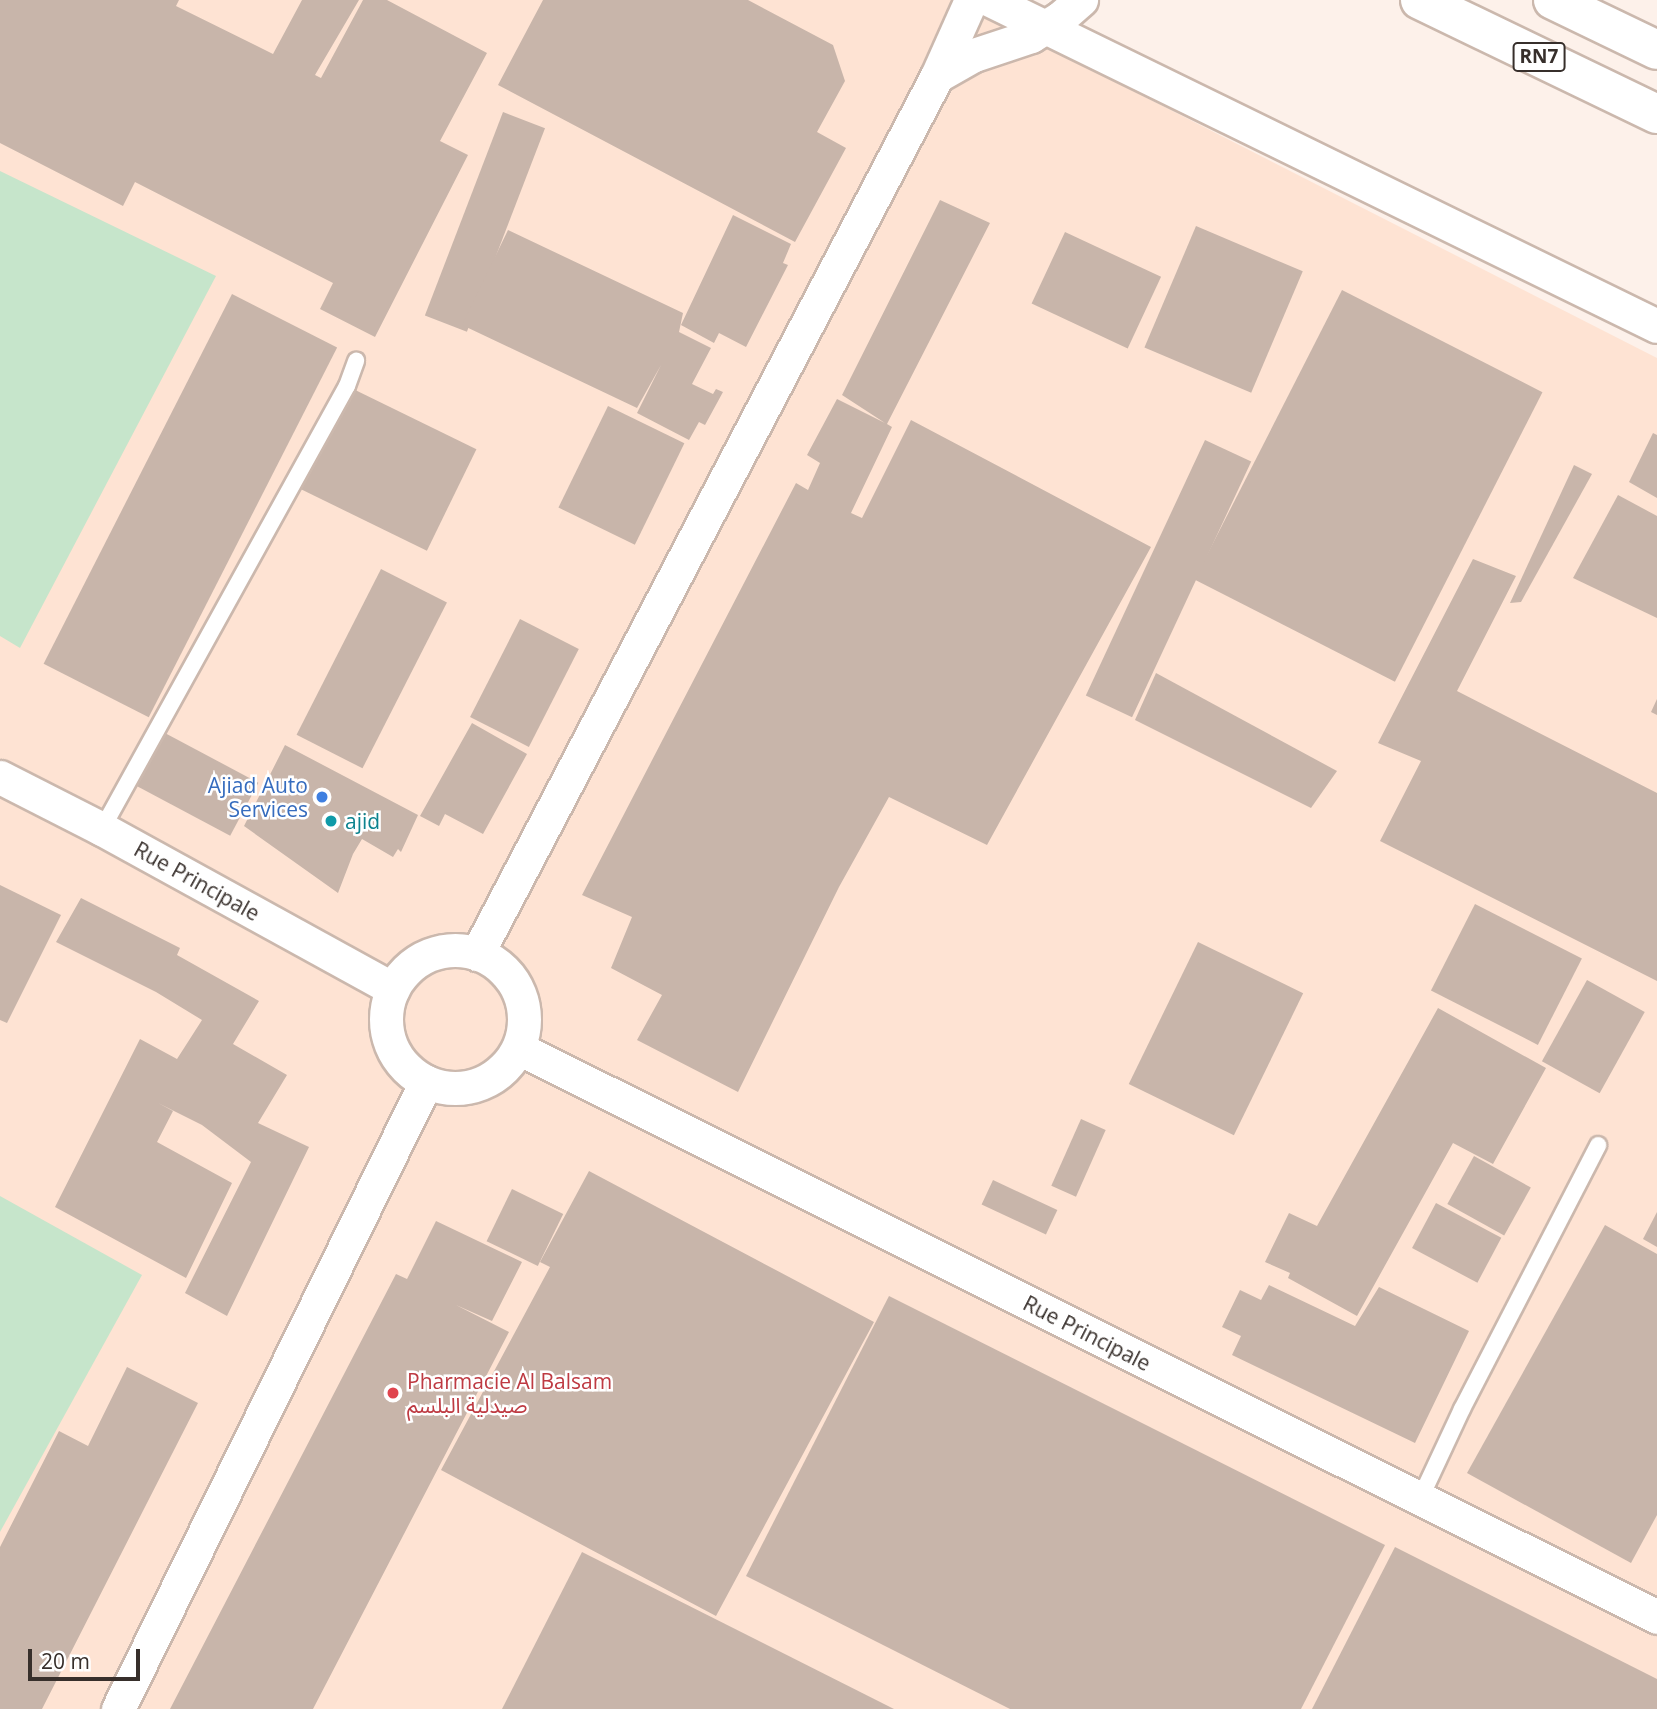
<!DOCTYPE html>
<meta charset="utf-8">
<style>
body{margin:0}
#map{position:relative;width:1657px;height:1709px;overflow:hidden;background:#fdf1ea;font-family:"Open Sans","Noto Sans Arabic",sans-serif}
div>[style]{position:absolute}
[style*='--x']{left:calc(var(--x)*1px);top:calc(var(--y)*1px);width:calc(var(--w)*1px);rotate:calc(var(--a)*1deg)}
.built>*{inset:0;background:#fee3d3}
.green>*{inset:0;background:#c6e5cb}
.building>*{inset:0;background:#c8b5aa;transform-origin:0 0}
.roads{filter:drop-shadow(2px 0 #cbb8ad) drop-shadow(-2px 0 #cbb8ad) drop-shadow(0 2px #cbb8ad) drop-shadow(0 -2px #cbb8ad)}
.lane>*{height:16px;margin:-8px;padding:0 8px;transform-origin:8px;border-radius:8px;background:#fff}
.street>*{height:33px;margin:-16.5px;padding:0 16.5px;transform-origin:16.5px;border-radius:16.5px;background:#fff}
.street>.ring{margin:-16.5px;padding:0;box-sizing:content-box;background:none;border:33px solid #fff;border-radius:50%}
.primary>*{height:38px;margin:-19px;padding:0 19px;transform-origin:19px;border-radius:19px;background:#fff}
.dots>*{width:19px;height:19px;translate:-50% -50%;box-sizing:border-box;border:4px solid #fff;border-radius:50%}
span{translate:-50% -50%;white-space:nowrap;text-align:center;line-height:1.15;-webkit-text-stroke:5px #fff;paint-order:stroke}
.shield-label span{padding:2px 5px;background:#fff;border:2px solid;border-radius:5px;-webkit-text-stroke-width:0}
.shield-label{font-size:19px;color:#372f2b;font-weight:700}
.shop-label{font-size:21px;color:#366cbe}
.right{translate:-100% -50%;text-align:right}
.culture-label{font-size:21px;color:#0d838f}
.left{translate:0 -50%;text-align:left}
.street-label{font-size:21px;color:#372f2b}
.health-label{font-size:21px;color:#be3a42}
.scale{position:absolute;left:28px;top:1649px;width:112px;height:32px;box-sizing:border-box;border:4px solid #372f2b;border-top:0;padding-left:9px;font-size:21px;line-height:24px;white-space:nowrap;color:#372f2b;-webkit-text-stroke:5px #fff;paint-order:stroke}
</style>
<div id="map">
<div class="built">
<i style="clip-path:polygon(0 0,955px 0,1657px 358px,1657px 1709px,0 1709px)"></i>
</div>
<div class="green">
<i style="clip-path:polygon(0 171px,216px 276px,20px 648px,0 636px)"></i>
<i style="clip-path:polygon(0 1196px,142px 1275px,0 1532px)"></i>
</div>
<div class="building">
<i style="clip-path:polygon(0 0,179px 0,176px 6px,273px 54px,302px 0,359px 0,315px 75px,321px 78px,363px 0,387px 0,487px 53px,440px 141px,468px 155px,375px 337px,320px 309px,333px 283px,135px 182px,123px 206px,0 143px)"></i>
<i style="clip-path:polygon(543px 0,748px 0,833px 45px,845px 81px,817px 132px,846px 148px,795px 242px,498px 85px)"></i>
<i style="left:503px;top:112px;width:45px;height:218px;rotate:21deg"></i>
<i style="clip-path:polygon(940px 200px,990px 223px,887px 424px,892px 427px,851px 513px,862px 518px,911px 420px,1151px 547px,987px 845px,889px 797px,839px 887px,738px 1092px,637px 1040px,662px 995px,611px 968px,632px 917px,582px 895px,796px 483px,808px 490px,820px 463px,807px 455px,837px 399px,885px 423px,842px 395px)"></i>
<i style="clip-path:polygon(733px 215px,791px 244px,783px 263px,788px 265px,746px 347px,719px 333px,714px 343px,681px 325px)"></i>
<i style="left:1196px;top:226px;width:116px;height:132px;rotate:23deg"></i>
<i style="clip-path:polygon(508px 230px,683px 313px,679px 332px,711px 348px,692px 384px,713px 394px,716px 389px,723px 392px,705px 425px,699px 422px,689px 440px,637px 413px,661px 365px,637px 408px,462px 325px)"></i>
<i style="left:1065px;top:232px;width:106px;height:79px;rotate:25deg"></i>
<i style="left:1342px;top:290px;width:225px;height:325px;rotate:27deg"></i>
<i style="left:232px;top:294px;width:118px;height:415px;rotate:27deg"></i>
<i style="left:347px;top:386px;width:144px;height:113px;rotate:26deg"></i>
<i style="left:608px;top:406px;width:85px;height:113px;rotate:26deg"></i>
<i style="clip-path:polygon(1653px 433px,1657px 435px,1657px 498px,1629px 482px)"></i>
<i style="left:1205px;top:440px;width:51px;height:282px;rotate:25deg"></i>
<i style="clip-path:polygon(1574px 465px,1592px 474px,1521px 602px,1510px 603px)"></i>
<i style="clip-path:polygon(1618px 495px,1657px 516px,1657px 618px,1573px 578px)"></i>
<i style="clip-path:polygon(1473px 559px,1516px 576px,1457px 691px,1657px 793px,1657px 981px,1380px 841px,1421px 761px,1378px 743px)"></i>
<i style="left:381px;top:569px;width:74px;height:186px;rotate:27deg"></i>
<i style="left:520px;top:619px;width:66px;height:110px;rotate:27deg"></i>
<i style="clip-path:polygon(1156px 673px,1337px 771px,1311px 808px,1135px 720px)"></i>
<i style="clip-path:polygon(1657px 699px,1657px 715px,1651px 712px)"></i>
<i style="clip-path:polygon(472px 723px,527px 754px,483px 834px,445px 814px,439px 826px,420px 816px)"></i>
<i style="left:163px;top:732px;width:108px;height:60px;rotate:28deg"></i>
<i style="clip-path:polygon(285px 745px,418px 815px,401px 852px,398px 849px,393px 857px,362px 839px,353px 854px,338px 893px,244px 826px)"></i>
<i style="clip-path:polygon(0 885px,61px 915px,7px 1023px,0 1020px)"></i>
<i style="clip-path:polygon(81px 898px,180px 948px,177px 955px,259px 1001px,233px 1044px,287px 1075px,258px 1123px,309px 1147px,227px 1316px,185px 1293px,251px 1162px,202px 1125px,158px 1103px,173px 1111px,157px 1142px,232px 1183px,186px 1278px,55px 1207px,140px 1039px,177px 1059px,202px 1020px,156px 992px,56px 942px)"></i>
<i style="left:1475px;top:904px;width:120px;height:97px;rotate:27deg"></i>
<i style="left:1198px;top:942px;width:117px;height:158px;rotate:26deg"></i>
<i style="left:1587px;top:980px;width:66px;height:93px;rotate:29deg"></i>
<i style="clip-path:polygon(1438px 1008px,1546px 1068px,1493px 1164px,1453px 1143px,1357px 1316px,1288px 1278px,1290px 1273px,1265px 1262px,1289px 1213px,1317px 1226px)"></i>
<i style="left:1081px;top:1119px;width:27px;height:73px;rotate:24deg"></i>
<i style="left:1474px;top:1156px;width:65px;height:55px;rotate:29deg"></i>
<i style="clip-path:polygon(589px 1171px,874px 1322px,716px 1616px,441px 1470px,550px 1267px,540px 1262px)"></i>
<i style="left:993px;top:1180px;width:71px;height:27px;rotate:25deg"></i>
<i style="left:512px;top:1189px;width:57px;height:58px;rotate:26deg"></i>
<i style="left:1436px;top:1203px;width:74px;height:51px;rotate:28deg"></i>
<i style="clip-path:polygon(1657px 1212px,1657px 1247px,1643px 1239px)"></i>
<i style="clip-path:polygon(436px 1221px,522px 1262px,492px 1321px,456px 1305px,509px 1332px,313px 1709px,170px 1709px,396px 1274px,407px 1279px)"></i>
<i style="clip-path:polygon(1605px 1225px,1657px 1254px,1657px 1515px,1631px 1563px,1467px 1473px)"></i>
<i style="clip-path:polygon(1269px 1285px,1355px 1326px,1379px 1287px,1469px 1331px,1415px 1443px,1232px 1355px,1241px 1336px,1222px 1327px,1240px 1290px,1261px 1300px)"></i>
<i style="clip-path:polygon(889px 1296px,1385px 1545px,1301px 1709px,1010px 1709px,746px 1576px)"></i>
<i style="clip-path:polygon(127px 1367px,198px 1403px,42px 1709px,0 1709px,0 1547px,59px 1431px,88px 1446px)"></i>
<i style="clip-path:polygon(1395px 1547px,1657px 1679px,1657px 1709px,1312px 1709px)"></i>
<i style="clip-path:polygon(582px 1552px,894px 1709px,502px 1709px)"></i>
</div>
<div class="roads">
<div class="lane">
<i style="--x:102;--y:829;--w:506;--a:-61.06"></i>
<i style="--x:347;--y:386;--w:27;--a:-70"></i>
<i style="--x:1420;--y:1499;--w:99;--a:-65"></i>
<i style="--x:1462;--y:1409;--w:297;--a:-62.7"></i>
</div>
<div class="street">
<i style="--x:990;--y:0;--w:742;--a:26.05"></i>
<i style="--x:937;--y:76;--w:43;--a:-29.6"></i>
<i style="--x:974;--y:55;--w:60;--a:-18.4"></i>
<i style="--x:1031;--y:36;--w:34;--a:-32"></i>
<i style="--x:1060;--y:18;--w:28;--a:-41"></i>
<i style="--x:0;--y:777;--w:114;--a:27"></i>
<i style="--x:102;--y:829;--w:332;--a:28.8"></i>
<i class="ring" style="left:386px;top:950px;width:105px;height:105px"></i>
<i style="--x:477;--y:954;--w:991;--a:-62.35"></i>
<i style="--x:937;--y:76;--w:83;--a:-65.9"></i>
<i style="--x:518;--y:1048;--w:1273;--a:26.54"></i>
<i style="--x:118;--y:1709;--w:699;--a:-63.84"></i>
</div>
<div class="primary">
<i style="--x:1420;--y:0;--w:263;--a:25.7"></i>
<i style="--x:1553;--y:0;--w:115;--a:25.7"></i>
</div>
</div>
<div class="dots">
<i style="left:322px;top:797px;background:#3f7fe0"></i>
<i style="left:331px;top:821px;background:#0f9aa8"></i>
<i style="left:393px;top:1393px;background:#e0444e"></i>
</div>
<div class="shield-label">
<span style="left:1539px;top:57px">RN7</span>
</div>
<div class="shop-label">
<span class="right" style="left:308px;top:797px">Ajiad Auto<br>Services</span>
</div>
<div class="culture-label">
<span class="left" style="left:345px;top:821px">ajid</span>
</div>
<div class="street-label">
<span style="left:197px;top:881px;rotate:29deg">Rue Principale</span>
<span style="left:1087px;top:1333px;rotate:27deg">Rue Principale</span>
</div>
<div class="health-label">
<span class="left" style="left:407px;top:1393px">Pharmacie Al Balsam<br>صيدلية البلسم</span>
</div>
<div class="scale">20 m</div>
</div>
